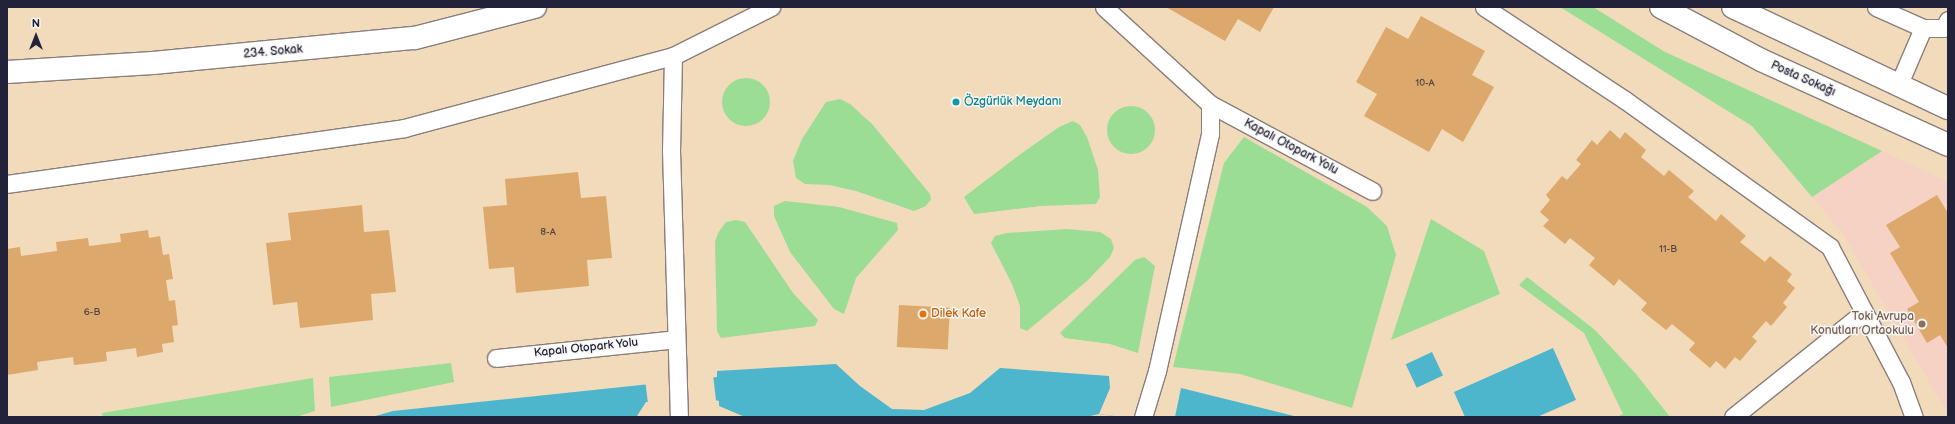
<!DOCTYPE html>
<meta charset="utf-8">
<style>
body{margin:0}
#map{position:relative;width:1955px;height:424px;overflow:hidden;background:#f1dbbb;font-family:"Balsamiq Sans",sans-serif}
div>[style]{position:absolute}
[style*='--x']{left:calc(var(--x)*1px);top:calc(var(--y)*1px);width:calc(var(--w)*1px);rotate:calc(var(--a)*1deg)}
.built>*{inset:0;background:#f6d2c4}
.green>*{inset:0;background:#9bdd94}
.round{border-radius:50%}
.water>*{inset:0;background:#4db5cc;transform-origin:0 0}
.pier>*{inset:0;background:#f1dbbb;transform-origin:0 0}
.building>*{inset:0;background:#dda86b;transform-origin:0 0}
.roads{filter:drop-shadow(1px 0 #8a7e7b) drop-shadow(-1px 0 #8a7e7b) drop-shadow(0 1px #8a7e7b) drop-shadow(0 -1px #8a7e7b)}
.lane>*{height:17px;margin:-8.5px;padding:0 8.5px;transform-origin:8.5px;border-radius:8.5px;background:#fff}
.street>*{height:22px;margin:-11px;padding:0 11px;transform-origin:11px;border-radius:11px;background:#fff}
.secondary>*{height:22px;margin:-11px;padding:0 11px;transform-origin:11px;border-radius:11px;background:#fff}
.dots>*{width:11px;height:11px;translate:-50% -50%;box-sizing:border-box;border:2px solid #f6f6f2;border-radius:50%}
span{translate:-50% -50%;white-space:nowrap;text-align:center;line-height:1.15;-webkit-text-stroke:3px #f6f6f2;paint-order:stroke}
.number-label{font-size:10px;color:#514447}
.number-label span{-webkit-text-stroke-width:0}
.street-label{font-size:12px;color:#22223b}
.culture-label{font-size:12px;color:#0d838f}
.left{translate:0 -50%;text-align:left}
.food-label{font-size:12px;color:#c56008}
.education-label{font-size:12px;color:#785e54}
.right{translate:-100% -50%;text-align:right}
.frame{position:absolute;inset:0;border:8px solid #22223b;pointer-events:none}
.north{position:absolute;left:16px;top:16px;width:40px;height:40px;-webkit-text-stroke:3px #f6f6f2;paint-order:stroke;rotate:0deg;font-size:11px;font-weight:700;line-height:16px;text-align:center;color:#22223b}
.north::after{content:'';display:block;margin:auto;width:14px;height:18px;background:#22223b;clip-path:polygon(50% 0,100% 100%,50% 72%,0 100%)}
</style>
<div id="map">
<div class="built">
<i style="clip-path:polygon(1882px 151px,1948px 182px,1948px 414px,1843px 234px,1812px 197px)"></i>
</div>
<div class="green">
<i style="clip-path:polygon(1560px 7px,1593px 7px,1665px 52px,1882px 151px,1812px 197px,1752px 126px)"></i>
<i class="round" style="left:722px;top:78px;width:48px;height:48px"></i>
<i style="clip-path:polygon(840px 99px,850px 104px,872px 124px,930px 194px,931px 199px,926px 206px,914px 211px,856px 191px,829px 185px,805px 184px,796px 178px,793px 161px,802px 139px,826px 102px)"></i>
<i class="round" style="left:1107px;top:106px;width:48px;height:48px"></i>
<i style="clip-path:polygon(1073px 121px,1080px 125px,1087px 137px,1098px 170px,1100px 197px,1096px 204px,1041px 206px,974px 214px,964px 197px,1022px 153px,1059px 127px)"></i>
<i style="clip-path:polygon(1244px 137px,1367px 207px,1387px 226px,1396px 255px,1352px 408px,1240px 374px,1173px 367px,1224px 163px)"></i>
<i style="clip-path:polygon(785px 201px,839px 207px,897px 223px,898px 230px,856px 278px,844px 314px,834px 309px,790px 252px,774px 216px,774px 206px)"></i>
<i style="clip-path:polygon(1431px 219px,1484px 251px,1500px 294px,1391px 340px)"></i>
<i style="clip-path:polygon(736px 220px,745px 222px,793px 293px,818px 320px,815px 326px,721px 338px,717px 331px,715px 242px,718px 233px,726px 222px)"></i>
<i style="clip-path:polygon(1067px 229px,1100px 232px,1111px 239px,1114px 248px,1110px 257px,1087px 281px,1027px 331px,1020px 328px,1020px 306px,1012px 284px,991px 243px,995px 236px,1007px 233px)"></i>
<i style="clip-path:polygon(1144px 257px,1155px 266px,1138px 353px,1110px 344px,1065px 338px,1060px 333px,1135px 260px)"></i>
<i style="clip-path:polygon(1527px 277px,1595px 330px,1636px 374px,1670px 417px,1617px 417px,1623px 414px,1584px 333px,1519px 285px)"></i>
<i style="clip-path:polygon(451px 363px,454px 382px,331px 407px,329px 377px)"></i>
<i style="clip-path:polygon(313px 378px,315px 411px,296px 417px,103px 417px,102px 413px)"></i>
</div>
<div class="water">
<i style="clip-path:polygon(1553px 348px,1576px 400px,1537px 417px,1465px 417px,1454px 392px)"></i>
<i style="left:1432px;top:352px;width:26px;height:29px;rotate:65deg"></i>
<i style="clip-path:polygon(836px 364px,860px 386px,892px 409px,924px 410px,970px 393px,1000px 368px,1109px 376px,1181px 388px,1298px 417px,1122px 417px,1099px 414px,1086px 417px,745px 417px,719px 406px,719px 401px,711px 399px,646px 402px,637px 416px,626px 417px,372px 417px,393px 411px,717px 377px,717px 371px)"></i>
</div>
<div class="pier">
<i style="clip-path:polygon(1114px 374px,1178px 386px,1181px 388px,1175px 417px,1122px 417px,1099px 414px,1110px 388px,1109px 376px)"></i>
<i style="left:713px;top:375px;width:25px;height:68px;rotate:83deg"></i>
</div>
<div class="building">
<i style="clip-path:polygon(1166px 7px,1274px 7px,1260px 32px,1238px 19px,1225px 41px)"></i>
<i style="clip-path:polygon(1421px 16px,1485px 51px,1472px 75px,1494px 87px,1463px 142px,1442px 129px,1429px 152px,1364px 116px,1377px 94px,1356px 82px,1386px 27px,1408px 39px)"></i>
<i style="clip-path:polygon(1610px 130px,1620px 139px,1625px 132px,1646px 150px,1641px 157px,1664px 176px,1669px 170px,1694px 191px,1688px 197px,1716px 221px,1721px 214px,1746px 236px,1740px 242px,1765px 262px,1770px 256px,1792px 274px,1787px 281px,1795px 288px,1783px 303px,1787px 307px,1771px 326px,1766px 321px,1752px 337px,1757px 341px,1740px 361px,1735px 357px,1725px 369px,1716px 361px,1710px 368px,1689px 350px,1695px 343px,1672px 324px,1666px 330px,1641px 310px,1647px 303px,1619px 279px,1614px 286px,1589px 265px,1595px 258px,1570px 238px,1565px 244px,1543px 226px,1549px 220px,1540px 212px,1550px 200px,1546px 195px,1562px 176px,1567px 180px,1581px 164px,1576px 160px,1592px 140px,1597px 145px)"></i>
<i style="clip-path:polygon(578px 172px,581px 198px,606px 196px,612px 258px,587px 260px,589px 286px,516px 293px,514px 267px,489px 269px,483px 207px,507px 205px,505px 179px)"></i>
<i style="clip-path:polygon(1937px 195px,1948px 213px,1948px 348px,1940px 335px,1927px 343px,1907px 309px,1919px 302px,1890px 253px,1900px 247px,1886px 225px)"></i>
<i style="clip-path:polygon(362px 205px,364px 232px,389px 230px,396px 292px,371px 294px,373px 320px,300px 328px,297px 302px,273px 305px,266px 243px,291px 240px,288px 213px)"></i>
<i style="clip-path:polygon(148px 230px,149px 238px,160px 236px,163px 255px,169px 254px,173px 279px,166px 280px,169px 301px,175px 300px,178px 325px,172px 326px,174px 342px,162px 344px,163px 352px,137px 357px,136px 348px,106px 352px,107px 361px,93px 363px,74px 365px,73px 357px,37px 362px,38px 370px,7px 375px,7px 249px,20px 247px,21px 256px,57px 251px,56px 242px,88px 238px,89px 246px,121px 242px,120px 234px)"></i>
<i style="left:899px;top:305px;width:51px;height:42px;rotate:3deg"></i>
</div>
<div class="roads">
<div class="lane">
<i style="--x:1104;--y:7;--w:144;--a:42.5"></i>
<i style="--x:1210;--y:104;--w:30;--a:90"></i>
<i style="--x:1210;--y:134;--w:243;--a:102.6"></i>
<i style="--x:1157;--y:371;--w:48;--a:106.9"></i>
<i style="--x:1484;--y:7;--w:169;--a:33.4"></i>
<i style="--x:1625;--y:100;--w:252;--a:35.6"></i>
<i style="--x:1830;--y:247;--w:153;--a:62.3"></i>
<i style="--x:1901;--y:382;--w:37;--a:70"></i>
<i style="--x:1876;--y:7;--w:51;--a:24.1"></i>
<i style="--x:1923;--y:28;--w:63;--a:113.3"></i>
<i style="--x:1923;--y:28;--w:21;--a:0"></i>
<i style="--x:1944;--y:28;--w:9;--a:-63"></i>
<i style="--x:673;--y:56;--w:94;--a:91.2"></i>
<i style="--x:671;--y:150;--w:267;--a:88.3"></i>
<i style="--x:1210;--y:104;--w:184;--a:28.2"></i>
<i style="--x:7;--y:184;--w:401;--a:-8"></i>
<i style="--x:404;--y:128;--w:278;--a:-15"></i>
<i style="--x:673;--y:56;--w:110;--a:-26.6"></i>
<i style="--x:496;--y:358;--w:181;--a:-6"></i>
<i style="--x:1733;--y:417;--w:168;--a:-38.7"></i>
</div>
<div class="street">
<i style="--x:7;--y:72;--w:146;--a:-3.5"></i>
<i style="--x:153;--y:63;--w:263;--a:-5.5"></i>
<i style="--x:415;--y:38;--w:124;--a:-14.5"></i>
</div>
<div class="secondary">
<i style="--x:1661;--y:7;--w:113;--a:27.9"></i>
<i style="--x:1761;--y:60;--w:205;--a:24.4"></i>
<i style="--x:1733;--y:7;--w:238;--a:25.2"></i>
</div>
</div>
<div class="dots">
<i style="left:956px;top:102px;background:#0f9aa8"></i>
<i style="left:923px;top:314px;background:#e8710a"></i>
<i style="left:1922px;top:324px;background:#8d6e63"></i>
</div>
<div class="number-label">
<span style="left:1425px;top:84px">10-A</span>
<span style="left:548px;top:233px">8-A</span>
<span style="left:1668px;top:250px">11-B</span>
<span style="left:92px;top:313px">6-B</span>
</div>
<div class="street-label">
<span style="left:273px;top:52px;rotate:-5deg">234. Sokak</span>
<span style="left:1803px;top:79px;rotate:24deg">Posta Sokağı</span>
<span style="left:1291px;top:147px;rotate:28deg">Kapalı Otopark Yolu</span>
<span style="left:586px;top:348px;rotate:-6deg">Kapalı Otopark Yolu</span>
</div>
<div class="culture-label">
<span class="left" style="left:964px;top:102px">Özgürlük Meydanı</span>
</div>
<div class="food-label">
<span class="left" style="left:931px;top:314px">Dilek Kafe</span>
</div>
<div class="education-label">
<span class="right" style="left:1914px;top:324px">Toki Avrupa<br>Konutları Ortaokulu</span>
</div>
<div class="frame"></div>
<div class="north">N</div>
</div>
